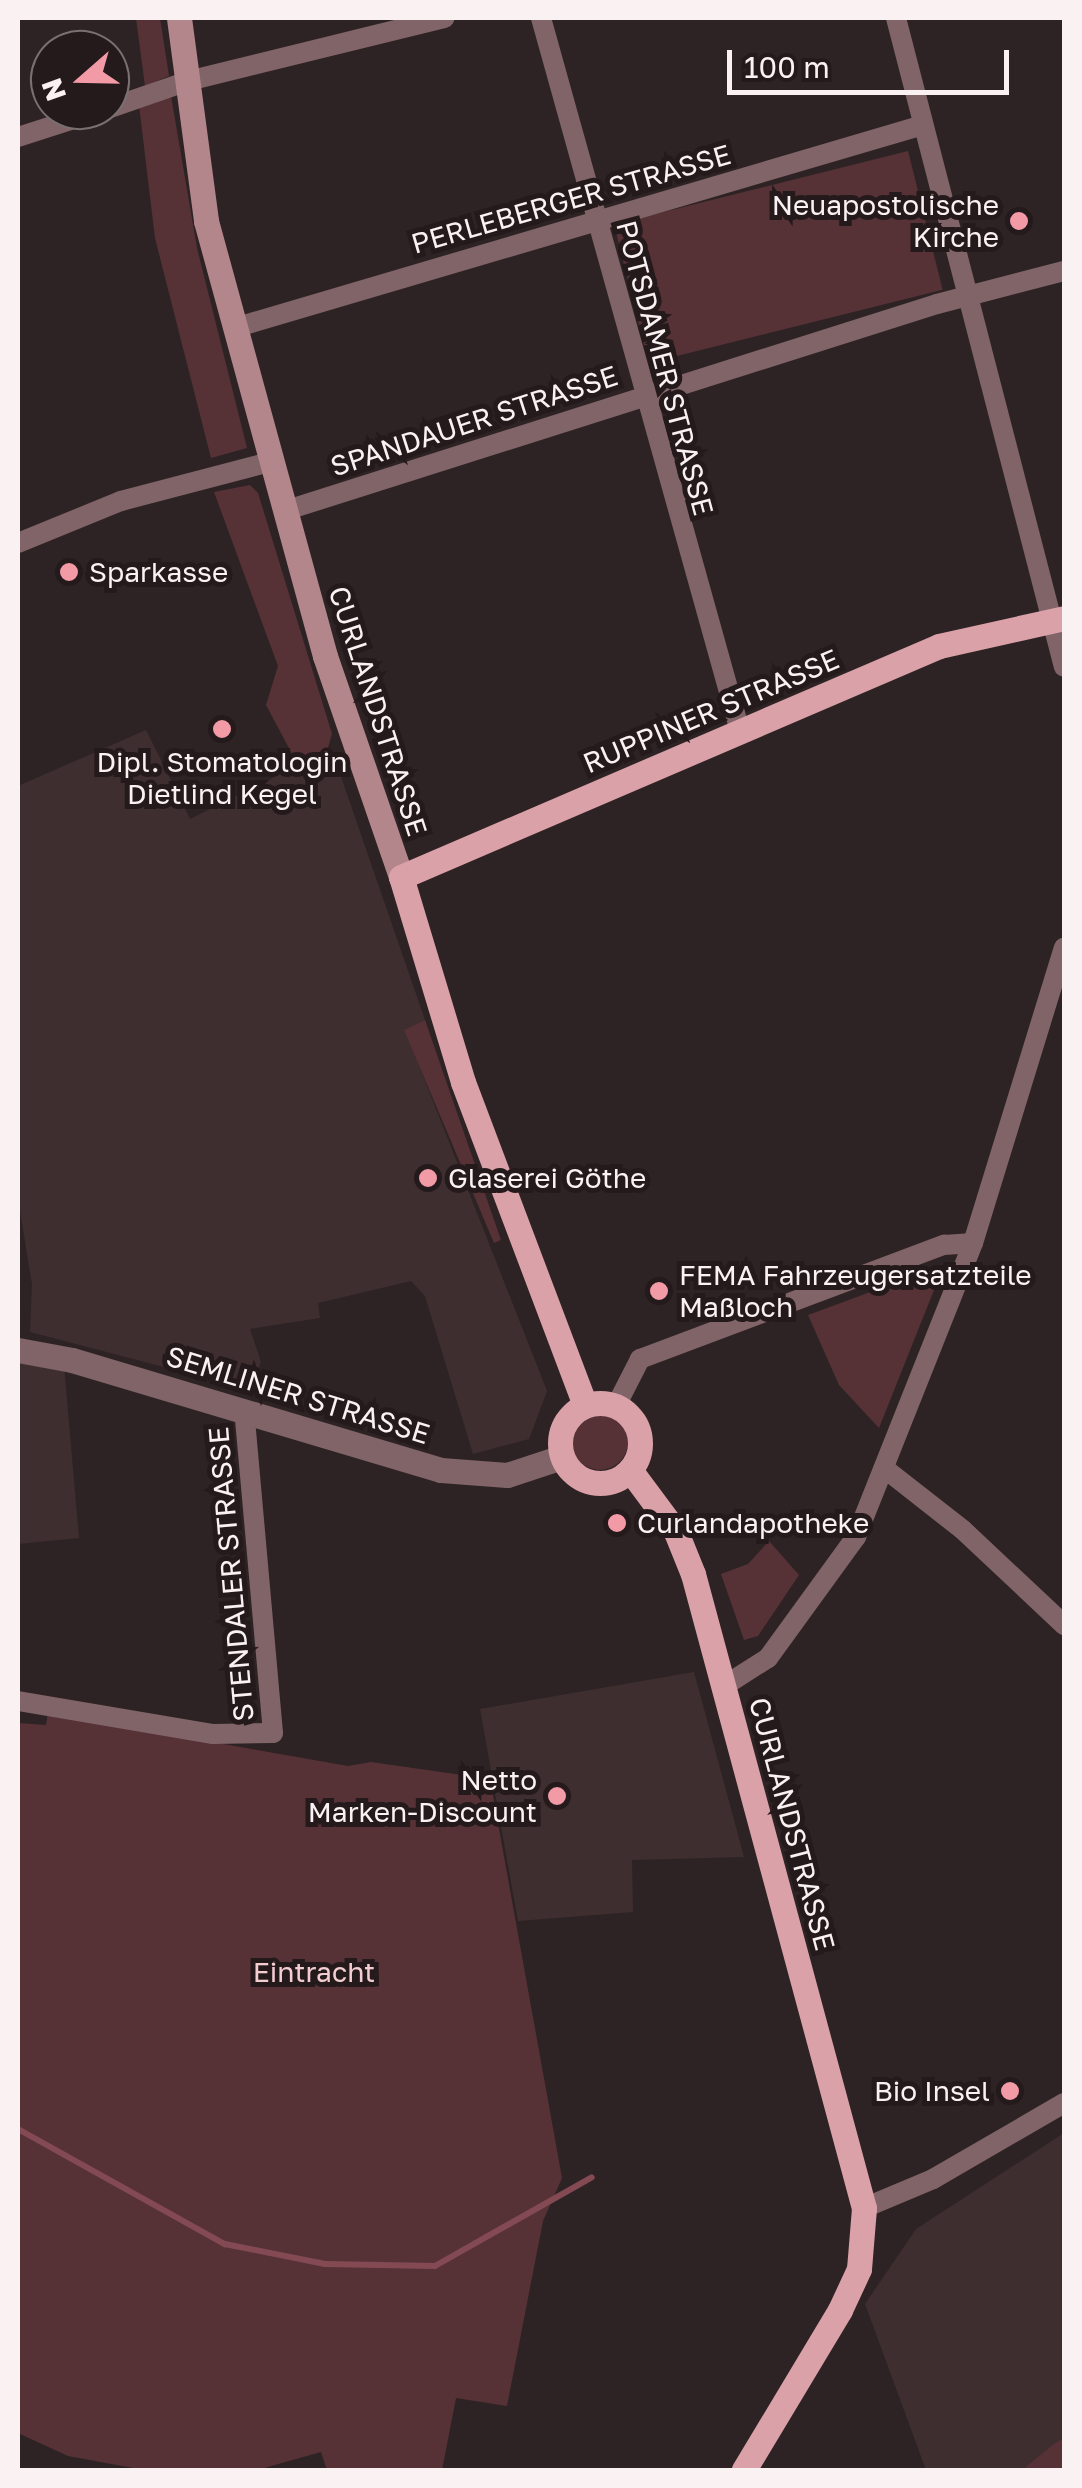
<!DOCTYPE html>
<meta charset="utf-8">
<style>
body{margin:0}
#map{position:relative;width:1082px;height:2488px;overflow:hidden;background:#2e2324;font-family:"Golos Text",sans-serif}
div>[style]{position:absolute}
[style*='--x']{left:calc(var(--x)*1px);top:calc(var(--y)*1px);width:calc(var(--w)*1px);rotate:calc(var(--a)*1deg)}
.built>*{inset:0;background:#3f2e30}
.green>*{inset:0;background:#563237;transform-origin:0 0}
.round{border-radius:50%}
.stream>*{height:6px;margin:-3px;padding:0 3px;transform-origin:3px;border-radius:3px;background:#844a53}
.minor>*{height:20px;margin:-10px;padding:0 10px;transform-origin:10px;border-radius:10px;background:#806467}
.tertiary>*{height:25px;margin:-12.5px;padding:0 12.5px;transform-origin:12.5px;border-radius:12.5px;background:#806467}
.secondary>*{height:25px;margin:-12.5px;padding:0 12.5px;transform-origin:12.5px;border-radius:12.5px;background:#b3868c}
.primary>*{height:25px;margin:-12.5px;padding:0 12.5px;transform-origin:12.5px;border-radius:12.5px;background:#daa1a8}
.primary>.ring{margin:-12.5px;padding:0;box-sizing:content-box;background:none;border:25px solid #daa1a8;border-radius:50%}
.dots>*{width:28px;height:28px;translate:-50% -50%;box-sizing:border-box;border:5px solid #241a1b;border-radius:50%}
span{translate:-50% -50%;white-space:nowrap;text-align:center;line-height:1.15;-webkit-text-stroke:10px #241a1b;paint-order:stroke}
.street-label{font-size:28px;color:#f9f1f2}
.poi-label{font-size:28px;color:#f9f1f2}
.right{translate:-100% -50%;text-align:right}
.left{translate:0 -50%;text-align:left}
.park-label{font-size:28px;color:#f3cdd1}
.frame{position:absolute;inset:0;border:20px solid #f9f1f2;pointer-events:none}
.north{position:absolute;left:30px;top:30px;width:100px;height:100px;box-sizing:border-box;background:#241a1b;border:2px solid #797071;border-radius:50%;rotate:250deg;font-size:28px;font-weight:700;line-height:40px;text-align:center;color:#f9f1f2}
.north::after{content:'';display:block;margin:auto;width:35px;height:45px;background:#f39aa7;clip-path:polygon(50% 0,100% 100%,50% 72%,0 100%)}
.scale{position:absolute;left:727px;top:50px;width:282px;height:45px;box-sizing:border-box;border:5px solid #f9f1f2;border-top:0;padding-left:12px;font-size:30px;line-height:35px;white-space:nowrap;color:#f9f1f2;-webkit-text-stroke:8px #241a1b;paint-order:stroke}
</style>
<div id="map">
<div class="built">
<i style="clip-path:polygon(146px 730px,190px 819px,327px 751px,337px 765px,425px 1020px,405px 1030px,547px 1391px,529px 1439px,473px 1454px,425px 1296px,411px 1281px,318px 1303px,320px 1318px,250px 1329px,261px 1362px,252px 1390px,30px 1332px,32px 1284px,18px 1199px,18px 786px)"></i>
<i style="clip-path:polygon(18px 1361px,64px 1366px,79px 1538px,18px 1544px)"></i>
<i style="clip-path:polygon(694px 1672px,744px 1857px,632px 1860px,633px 1912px,518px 1921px,480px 1709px)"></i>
<i style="clip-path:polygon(1064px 2133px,1064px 2438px,1022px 2470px,926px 2470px,865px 2304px,916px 2229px)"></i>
</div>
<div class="green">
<i style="clip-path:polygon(136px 18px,160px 18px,169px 76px,145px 86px)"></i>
<i style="clip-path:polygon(171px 96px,197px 248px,247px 448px,211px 458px,155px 238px,139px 105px)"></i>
<i style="left:908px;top:151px;width:143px;height:303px;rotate:76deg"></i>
<i style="clip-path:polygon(250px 485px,258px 493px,332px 734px,327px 751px,298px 765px,266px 705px,278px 666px,214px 492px)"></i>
<i style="clip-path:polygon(425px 1020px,501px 1240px,494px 1243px,404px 1030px)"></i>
<i style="clip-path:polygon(930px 1270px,940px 1275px,879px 1428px,839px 1385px,808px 1315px)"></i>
<i class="round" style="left:572px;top:1414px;width:56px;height:56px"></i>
<i style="clip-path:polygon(769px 1541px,799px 1575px,758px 1636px,744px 1640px,721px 1574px,748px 1564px)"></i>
<i style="clip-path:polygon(48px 1713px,348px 1766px,371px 1762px,490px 1779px,562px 2178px,543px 2221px,507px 2406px,456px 2398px,442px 2470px,327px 2470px,321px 2452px,257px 2470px,144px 2470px,68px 2456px,18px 2433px,18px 1723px,46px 1725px)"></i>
<i style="clip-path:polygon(1064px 2438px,1064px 2470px,1022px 2470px,1054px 2444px)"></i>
</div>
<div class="stream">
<i style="--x:18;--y:2129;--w:237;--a:29.1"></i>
<i style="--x:225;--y:2244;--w:102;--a:11.3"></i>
<i style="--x:325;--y:2264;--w:110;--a:1"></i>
<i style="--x:435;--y:2266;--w:180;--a:-29.5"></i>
</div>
<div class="minor">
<i style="--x:541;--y:18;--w:740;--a:74.41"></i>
<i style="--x:896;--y:18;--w:670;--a:75.49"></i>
<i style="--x:110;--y:108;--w:83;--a:-19.1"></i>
<i style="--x:188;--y:81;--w:264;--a:-13.8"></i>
<i style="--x:18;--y:137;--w:88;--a:-17.8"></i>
<i style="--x:234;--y:328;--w:718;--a:-16.42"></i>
<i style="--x:284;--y:511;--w:685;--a:-17.59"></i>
<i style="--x:937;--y:304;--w:131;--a:-14.6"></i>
<i style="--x:18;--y:543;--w:111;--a:-22.2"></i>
<i style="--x:121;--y:501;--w:154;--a:-14.7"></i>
<i style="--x:616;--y:1406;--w:53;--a:-62.9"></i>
<i style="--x:640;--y:1359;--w:325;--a:-20.6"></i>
<i style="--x:944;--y:1245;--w:29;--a:-4"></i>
<i style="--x:884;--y:1468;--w:100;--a:38.1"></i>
<i style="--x:963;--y:1530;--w:139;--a:43.2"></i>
<i style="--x:724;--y:1686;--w:52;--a:-32.5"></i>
<i style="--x:768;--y:1658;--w:150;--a:-54"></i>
<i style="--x:856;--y:1537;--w:316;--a:-68.3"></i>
<i style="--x:973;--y:1243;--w:309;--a:-72.9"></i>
<i style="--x:18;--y:1701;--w:198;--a:9.6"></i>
<i style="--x:213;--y:1734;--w:60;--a:-1"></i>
<i style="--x:273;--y:1733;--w:324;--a:-95.1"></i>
<i style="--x:864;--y:2208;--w:75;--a:-22.8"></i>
<i style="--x:933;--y:2179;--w:151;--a:-30.1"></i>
</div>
<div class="tertiary">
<i style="--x:18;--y:1350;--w:55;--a:10.5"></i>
<i style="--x:72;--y:1360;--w:385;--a:16.6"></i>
<i style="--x:441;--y:1470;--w:66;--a:4.3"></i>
<i style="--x:507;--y:1475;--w:58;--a:-18.1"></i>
</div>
<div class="secondary">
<i style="--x:179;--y:18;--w:205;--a:82.4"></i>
<i style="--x:206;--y:221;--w:451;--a:74.7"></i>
<i style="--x:325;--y:656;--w:234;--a:71"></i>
</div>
<div class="primary">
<i class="ring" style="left:560px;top:1403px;width:55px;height:55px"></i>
<i style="--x:585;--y:1405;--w:345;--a:-110.7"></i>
<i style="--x:463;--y:1082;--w:214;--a:-106.8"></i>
<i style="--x:401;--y:877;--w:585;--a:-23.24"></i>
<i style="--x:939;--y:646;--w:128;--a:-12.6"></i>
<i style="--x:630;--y:1470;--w:77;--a:53.4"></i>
<i style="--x:676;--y:1532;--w:45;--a:68"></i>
<i style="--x:693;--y:1574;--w:657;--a:74.91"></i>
<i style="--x:864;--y:2208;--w:61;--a:94.7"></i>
<i style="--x:859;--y:2269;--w:45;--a:114.9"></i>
<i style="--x:840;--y:2310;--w:187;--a:121"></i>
</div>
<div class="dots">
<i style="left:1019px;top:221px;background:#f39aa7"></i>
<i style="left:69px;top:572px;background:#f39aa7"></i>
<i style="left:222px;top:729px;background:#f39aa7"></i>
<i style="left:428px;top:1178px;background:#f39aa7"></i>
<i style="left:659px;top:1291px;background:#f39aa7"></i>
<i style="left:617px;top:1523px;background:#f39aa7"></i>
<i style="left:557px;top:1796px;background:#f39aa7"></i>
<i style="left:1010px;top:2091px;background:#f39aa7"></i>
</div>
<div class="street-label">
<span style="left:571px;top:199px;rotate:-16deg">PERLEBERGER STRASSE</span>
<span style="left:665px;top:368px;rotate:75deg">POTSDAMER STRASSE</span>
<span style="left:474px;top:421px;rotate:-18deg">SPANDAUER STRASSE</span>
<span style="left:378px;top:711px;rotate:72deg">CURLANDSTRASSE</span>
<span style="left:711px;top:711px;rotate:-23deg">RUPPINER STRASSE</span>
<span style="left:298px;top:1395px;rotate:17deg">SEMLINER STRASSE</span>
<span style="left:231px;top:1574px;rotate:-95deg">STENDALER STRASSE</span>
<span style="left:792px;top:1824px;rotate:75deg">CURLANDSTRASSE</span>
</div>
<div class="poi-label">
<span class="right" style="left:999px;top:221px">Neuapostolische<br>Kirche</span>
<span class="left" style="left:89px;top:572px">Sparkasse</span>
<span style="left:222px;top:778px">Dipl. Stomatologin<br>Dietlind Kegel</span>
<span class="left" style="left:448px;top:1178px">Glaserei Göthe</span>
<span class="left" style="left:679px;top:1291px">FEMA Fahrzeugersatzteile<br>Maßloch</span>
<span class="left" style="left:637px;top:1523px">Curlandapotheke</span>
<span class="right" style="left:537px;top:1796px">Netto<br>Marken-Discount</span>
<span class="right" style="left:990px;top:2091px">Bio Insel</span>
</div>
<div class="park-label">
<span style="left:314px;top:1972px">Eintracht</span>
</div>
<div class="frame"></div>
<div class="north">N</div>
<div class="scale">100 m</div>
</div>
